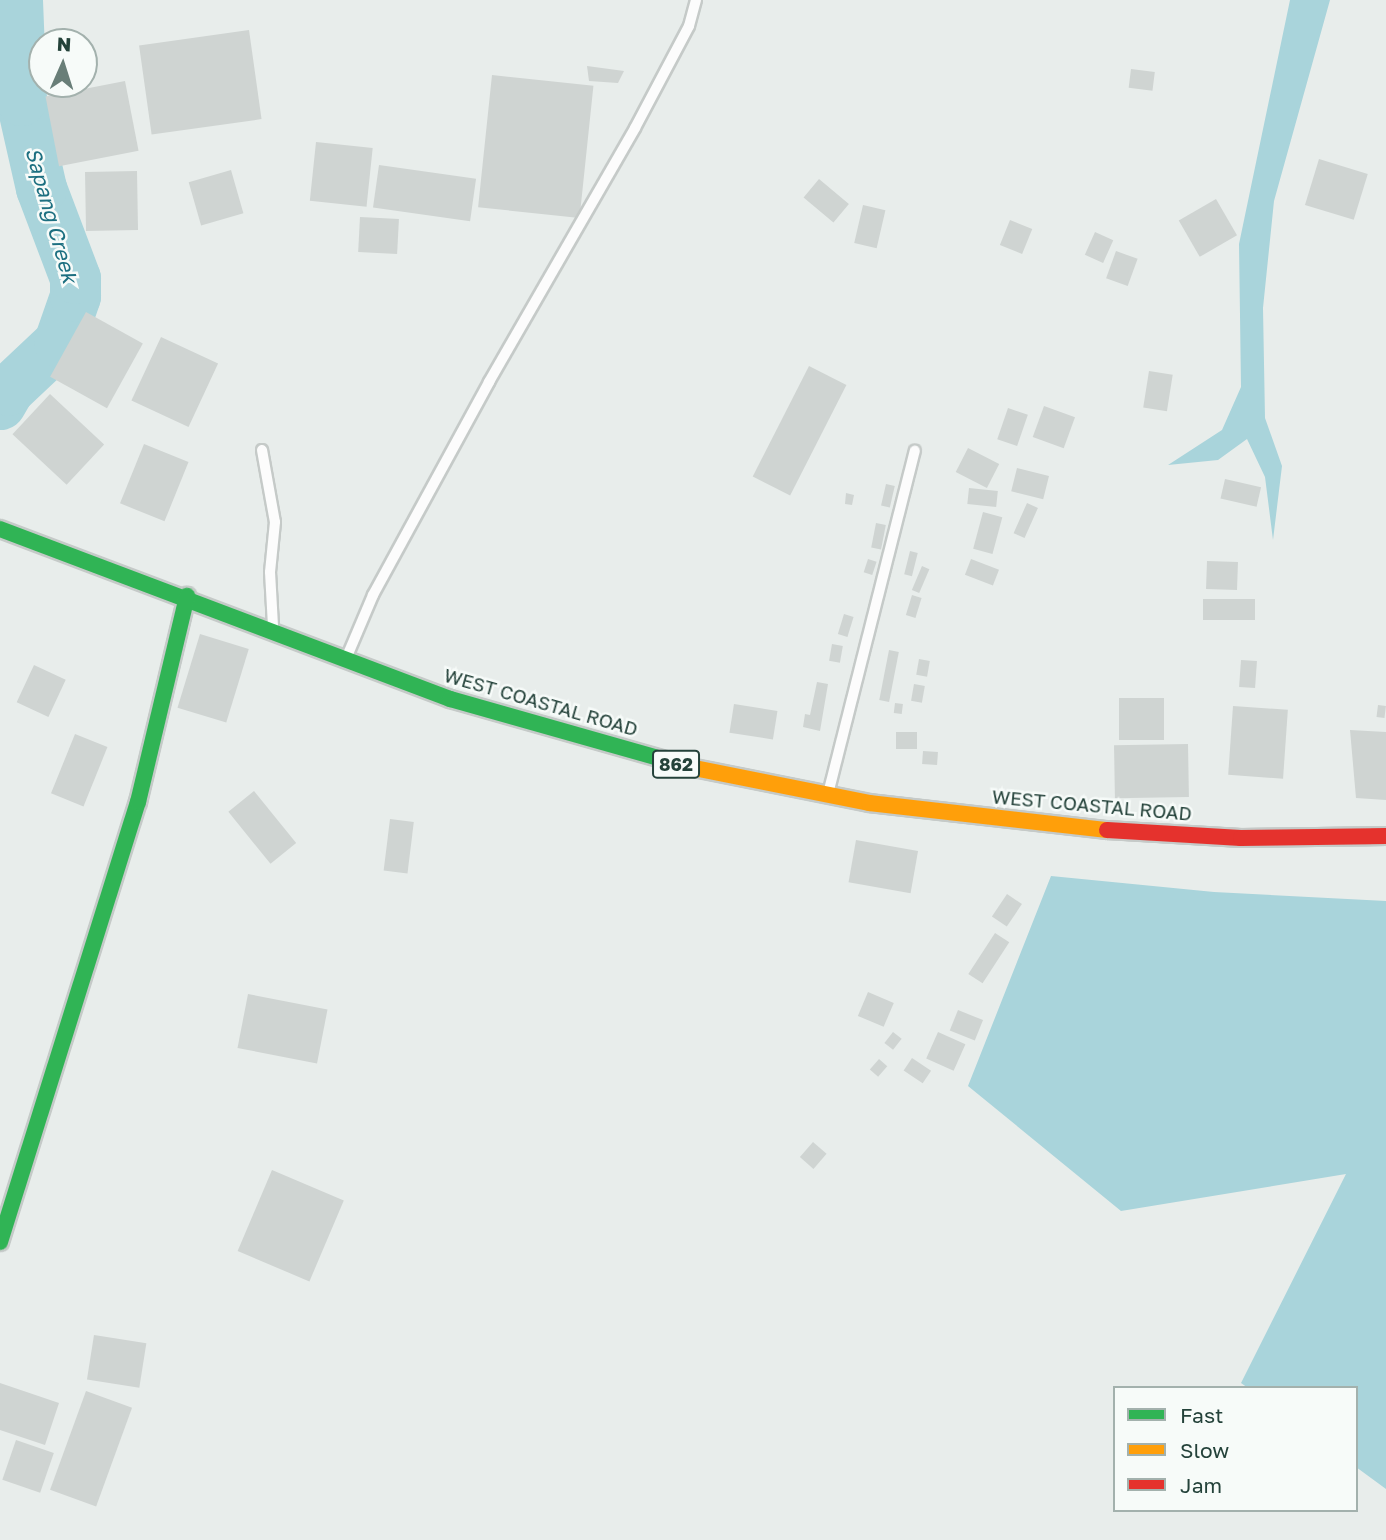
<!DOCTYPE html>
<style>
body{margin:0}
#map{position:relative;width:1386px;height:1540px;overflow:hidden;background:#e8edeb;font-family:"Golos Text",sans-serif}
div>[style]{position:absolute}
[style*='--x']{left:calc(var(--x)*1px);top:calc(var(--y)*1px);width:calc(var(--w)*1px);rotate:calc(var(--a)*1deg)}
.water>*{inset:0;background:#a9d4db}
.river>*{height:51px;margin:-25.5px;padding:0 25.5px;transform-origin:25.5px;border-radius:25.5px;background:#a9d4db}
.building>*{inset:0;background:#cfd4d2;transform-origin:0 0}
.roads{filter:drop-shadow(2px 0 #c5cac8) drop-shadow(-2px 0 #c5cac8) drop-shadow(0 2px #c5cac8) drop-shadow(0 -2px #c5cac8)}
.lane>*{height:10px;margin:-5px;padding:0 5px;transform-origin:5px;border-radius:5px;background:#fcfcfc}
.fast>*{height:16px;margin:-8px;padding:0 8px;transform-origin:8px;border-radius:8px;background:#30b455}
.slow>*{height:16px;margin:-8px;padding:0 8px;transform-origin:8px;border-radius:8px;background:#ff9f0a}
.jam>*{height:16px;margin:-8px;padding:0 8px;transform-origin:8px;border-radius:8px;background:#e5322d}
span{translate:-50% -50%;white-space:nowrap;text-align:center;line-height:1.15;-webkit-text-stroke:5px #f7fbf9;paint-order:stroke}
.shield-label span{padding:2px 5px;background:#f7fbf9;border:2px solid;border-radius:5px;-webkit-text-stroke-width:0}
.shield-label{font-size:18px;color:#24423a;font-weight:700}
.street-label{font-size:19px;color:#24423a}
.water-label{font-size:21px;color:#1c6f80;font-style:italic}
.legend{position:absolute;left:1113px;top:1386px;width:245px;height:126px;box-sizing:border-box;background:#f7fbf9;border:2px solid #a3b1ad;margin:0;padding:9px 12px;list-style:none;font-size:21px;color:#24423a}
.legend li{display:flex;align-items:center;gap:14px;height:35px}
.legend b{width:35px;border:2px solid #a3b1ad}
.north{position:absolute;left:28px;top:28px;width:70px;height:70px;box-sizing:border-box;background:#f7fbf9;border:2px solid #a3b1ad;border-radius:50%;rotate:3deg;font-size:19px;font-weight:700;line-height:28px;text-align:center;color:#24423a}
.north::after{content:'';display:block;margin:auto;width:24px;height:32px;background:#697e78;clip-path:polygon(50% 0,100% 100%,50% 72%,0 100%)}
</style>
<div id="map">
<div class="water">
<i style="clip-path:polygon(1290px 0,1330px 0,1274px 201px,1263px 308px,1265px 418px,1282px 466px,1273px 540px,1265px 477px,1247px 439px,1218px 460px,1168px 465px,1222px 430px,1241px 387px,1239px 244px)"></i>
<i style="clip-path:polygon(1051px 876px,1214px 892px,1386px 901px,1386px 1489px,1356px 1467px,1356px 1388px,1248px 1388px,1241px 1383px,1346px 1174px,1121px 1211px,968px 1086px)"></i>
</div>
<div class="river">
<i style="--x:0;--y:404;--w:16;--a:-60"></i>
<i style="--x:8;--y:390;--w:70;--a:-43.3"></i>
<i style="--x:59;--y:342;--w:49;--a:-70.8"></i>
<i style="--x:75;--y:296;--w:18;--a:-90"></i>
<i style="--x:75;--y:278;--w:96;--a:-110.7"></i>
<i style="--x:41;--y:188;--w:90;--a:-102.8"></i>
<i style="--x:21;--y:100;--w:100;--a:-92.3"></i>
</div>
<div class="building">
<i style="left:249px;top:30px;width:90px;height:111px;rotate:82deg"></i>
<i style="clip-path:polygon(587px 66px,624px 71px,618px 83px,589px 81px)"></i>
<i style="left:1131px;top:69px;width:24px;height:19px;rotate:7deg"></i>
<i style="left:492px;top:75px;width:102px;height:133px;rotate:6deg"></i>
<i style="left:125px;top:81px;width:71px;height:81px;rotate:79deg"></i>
<i style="left:316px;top:142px;width:57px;height:59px;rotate:6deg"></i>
<i style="left:1319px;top:159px;width:51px;height:48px;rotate:17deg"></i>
<i style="left:379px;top:165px;width:98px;height:43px;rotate:8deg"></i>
<i style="left:231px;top:170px;width:45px;height:44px;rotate:74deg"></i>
<i style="left:137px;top:171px;width:59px;height:52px;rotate:89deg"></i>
<i style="left:819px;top:179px;width:39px;height:24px;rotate:40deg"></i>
<i style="left:1216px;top:199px;width:42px;height:43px;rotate:60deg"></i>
<i style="left:863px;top:205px;width:23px;height:39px;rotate:13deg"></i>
<i style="left:360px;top:217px;width:39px;height:35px;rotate:3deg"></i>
<i style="left:1010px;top:220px;width:24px;height:27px;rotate:22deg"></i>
<i style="left:1095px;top:232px;width:20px;height:25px;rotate:24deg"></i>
<i style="left:1116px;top:251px;width:23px;height:29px;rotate:20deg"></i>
<i style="left:86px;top:312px;width:65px;height:74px;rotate:29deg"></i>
<i style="left:161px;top:337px;width:63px;height:70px;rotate:25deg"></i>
<i style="left:809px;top:366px;width:42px;height:124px;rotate:27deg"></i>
<i style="left:1149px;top:371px;width:24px;height:37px;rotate:9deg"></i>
<i style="left:50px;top:394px;width:74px;height:55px;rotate:43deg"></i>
<i style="left:1044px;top:406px;width:33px;height:33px;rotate:20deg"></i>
<i style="left:1008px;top:408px;width:21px;height:33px;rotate:19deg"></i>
<i style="left:144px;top:444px;width:48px;height:64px;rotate:22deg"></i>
<i style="left:968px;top:448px;width:35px;height:27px;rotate:27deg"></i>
<i style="left:1017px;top:468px;width:33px;height:24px;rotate:14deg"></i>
<i style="left:1225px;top:479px;width:37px;height:20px;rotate:13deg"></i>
<i style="left:886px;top:484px;width:9px;height:22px;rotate:13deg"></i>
<i style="left:969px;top:488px;width:29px;height:16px;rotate:6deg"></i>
<i style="clip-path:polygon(846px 493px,854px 495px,852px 505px,845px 504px)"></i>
<i style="left:1027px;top:503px;width:12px;height:33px;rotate:24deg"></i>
<i style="left:983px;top:512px;width:20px;height:38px;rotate:15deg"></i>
<i style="left:876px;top:523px;width:10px;height:25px;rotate:11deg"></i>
<i style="left:910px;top:551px;width:8px;height:24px;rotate:14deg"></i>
<i style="left:868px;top:559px;width:9px;height:14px;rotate:18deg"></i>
<i style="left:971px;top:559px;width:30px;height:17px;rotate:21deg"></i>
<i style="left:1207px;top:561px;width:31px;height:28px;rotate:2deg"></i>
<i style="left:922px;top:566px;width:8px;height:26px;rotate:23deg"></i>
<i style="left:912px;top:595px;width:10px;height:21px;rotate:17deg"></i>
<i style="left:1203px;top:599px;width:52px;height:21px"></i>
<i style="left:844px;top:614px;width:10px;height:21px;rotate:17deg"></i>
<i style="left:200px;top:634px;width:51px;height:77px;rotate:17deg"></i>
<i style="left:832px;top:644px;width:11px;height:17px;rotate:10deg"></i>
<i style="left:889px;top:650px;width:10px;height:51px;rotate:11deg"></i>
<i style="left:919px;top:659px;width:11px;height:16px;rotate:10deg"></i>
<i style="left:1241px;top:660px;width:16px;height:27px;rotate:4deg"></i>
<i style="left:34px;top:665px;width:35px;height:41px;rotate:25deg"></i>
<i style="clip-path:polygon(817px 682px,828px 684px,820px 731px,803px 727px,805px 714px,810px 715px)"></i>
<i style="left:914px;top:684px;width:11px;height:17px;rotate:10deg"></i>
<i style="left:1119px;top:698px;width:45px;height:42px"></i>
<i style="left:895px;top:703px;width:8px;height:10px;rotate:7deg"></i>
<i style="left:734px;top:704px;width:44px;height:29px;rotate:9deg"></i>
<i style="left:1378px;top:705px;width:8px;height:12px;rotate:7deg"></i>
<i style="left:1233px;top:706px;width:55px;height:69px;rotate:4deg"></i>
<i style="clip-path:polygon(1350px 730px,1386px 732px,1386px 800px,1356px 798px)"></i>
<i style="left:896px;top:732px;width:21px;height:17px"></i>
<i style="left:75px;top:734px;width:35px;height:64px;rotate:22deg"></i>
<i style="left:1188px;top:744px;width:53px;height:74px;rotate:89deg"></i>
<i style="left:923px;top:751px;width:15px;height:13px;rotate:4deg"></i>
<i style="left:254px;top:791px;width:67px;height:33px;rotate:51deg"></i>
<i style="left:390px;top:819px;width:24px;height:52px;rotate:7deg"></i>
<i style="left:856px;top:840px;width:63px;height:43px;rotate:10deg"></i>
<i style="left:1007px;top:894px;width:18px;height:27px;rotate:34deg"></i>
<i style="left:995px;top:933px;width:17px;height:49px;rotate:33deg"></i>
<i style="left:868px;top:992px;width:28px;height:26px;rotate:23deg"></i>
<i style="left:248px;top:994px;width:81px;height:55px;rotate:11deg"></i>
<i style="left:958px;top:1010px;width:27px;height:22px;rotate:22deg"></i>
<i style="left:893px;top:1032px;width:11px;height:14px;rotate:38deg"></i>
<i style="left:938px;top:1032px;width:30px;height:29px;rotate:24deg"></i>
<i style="left:912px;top:1058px;width:23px;height:15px;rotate:34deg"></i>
<i style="left:879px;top:1059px;width:11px;height:14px;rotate:41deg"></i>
<i style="left:813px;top:1142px;width:18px;height:20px;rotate:41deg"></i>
<i style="left:272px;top:1170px;width:78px;height:88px;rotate:23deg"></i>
<i style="left:94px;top:1335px;width:53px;height:45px;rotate:9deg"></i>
<i style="clip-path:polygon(0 1383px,59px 1403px,45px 1445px,0 1430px)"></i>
<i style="left:86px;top:1391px;width:49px;height:105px;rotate:20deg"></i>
<i style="left:16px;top:1440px;width:40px;height:42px;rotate:19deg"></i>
</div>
<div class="roads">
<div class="lane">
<i style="--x:262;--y:450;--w:73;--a:79.8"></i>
<i style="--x:275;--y:522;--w:50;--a:95.7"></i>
<i style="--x:270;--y:572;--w:54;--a:86.8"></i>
<i style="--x:348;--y:654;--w:64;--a:-67"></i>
<i style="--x:373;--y:595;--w:243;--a:-61.4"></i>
<i style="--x:489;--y:382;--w:293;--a:-60.1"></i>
<i style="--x:635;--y:128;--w:115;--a:-62.1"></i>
<i style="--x:689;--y:26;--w:27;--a:-75"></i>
<i style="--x:829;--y:790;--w:350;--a:-75.8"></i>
</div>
<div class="fast">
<i style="--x:0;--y:529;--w:481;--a:20.7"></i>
<i style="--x:450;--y:699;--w:254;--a:15.8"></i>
<i style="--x:0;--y:1242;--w:461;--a:-72.6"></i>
<i style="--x:138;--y:802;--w:212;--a:-76.6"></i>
</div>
<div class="slow">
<i style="--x:694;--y:768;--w:178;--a:11.3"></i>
<i style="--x:869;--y:803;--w:240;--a:6.5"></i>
</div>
<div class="jam">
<i style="--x:1107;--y:830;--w:134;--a:3.4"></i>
<i style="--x:1241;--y:838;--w:145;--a:-0.8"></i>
</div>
</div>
<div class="shield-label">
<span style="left:676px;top:764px">862</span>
</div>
<div class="street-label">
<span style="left:541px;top:702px;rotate:16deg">WEST COASTAL ROAD</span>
<span style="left:1092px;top:805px;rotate:5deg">WEST COASTAL ROAD</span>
</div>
<div class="water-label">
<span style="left:52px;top:215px;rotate:74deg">Sapang Creek</span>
</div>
<ul class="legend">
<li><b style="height:9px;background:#30b455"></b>Fast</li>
<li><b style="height:9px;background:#ff9f0a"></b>Slow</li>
<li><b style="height:9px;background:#e5322d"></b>Jam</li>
</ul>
<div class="north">N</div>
</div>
